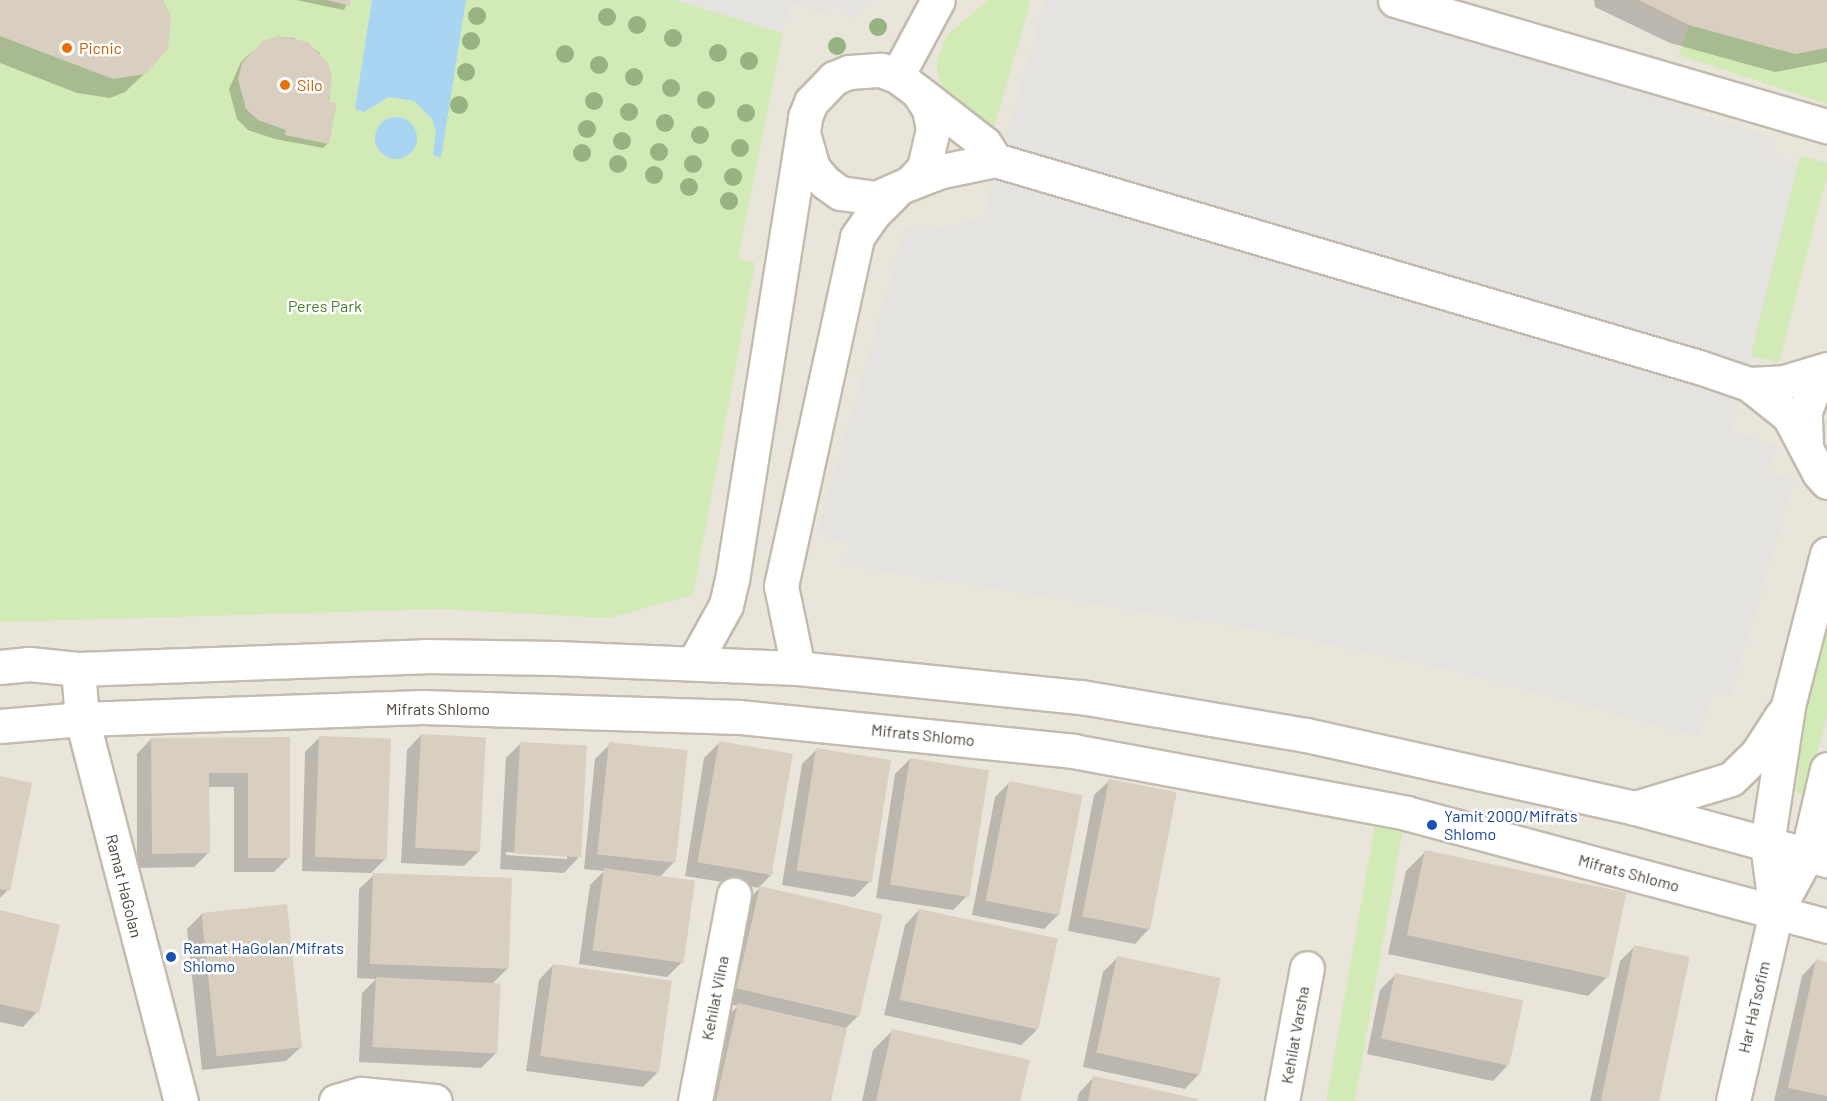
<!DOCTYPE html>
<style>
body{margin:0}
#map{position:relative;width:1827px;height:1101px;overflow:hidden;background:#f6f3ec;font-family:Barlow,sans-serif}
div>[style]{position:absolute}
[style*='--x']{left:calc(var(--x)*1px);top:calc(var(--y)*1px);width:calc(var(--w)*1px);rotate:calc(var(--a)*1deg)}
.residential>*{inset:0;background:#eae5da;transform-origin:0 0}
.green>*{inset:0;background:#d2eab5;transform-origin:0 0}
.parking>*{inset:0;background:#e5e3e0}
.water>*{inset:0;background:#a9d4f2}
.round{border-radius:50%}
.shadow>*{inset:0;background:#0003}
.building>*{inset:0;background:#d8cfc1;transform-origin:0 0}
.roads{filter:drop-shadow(2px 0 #c2bbae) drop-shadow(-2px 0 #c2bbae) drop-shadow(0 2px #c2bbae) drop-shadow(0 -2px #c2bbae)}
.minor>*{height:33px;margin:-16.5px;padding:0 16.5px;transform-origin:16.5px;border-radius:16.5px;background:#fff}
.trees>*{width:18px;height:18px;margin:-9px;border-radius:50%;background:#97b381}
.dots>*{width:16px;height:16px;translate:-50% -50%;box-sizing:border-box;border:3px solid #fff;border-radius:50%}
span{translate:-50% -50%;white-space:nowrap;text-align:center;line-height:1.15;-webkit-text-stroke:5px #fff;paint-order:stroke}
.food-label{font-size:16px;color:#c56008}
.left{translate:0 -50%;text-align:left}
.park-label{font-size:16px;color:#4a7f2a}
.street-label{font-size:16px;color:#4b4439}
.transit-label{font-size:16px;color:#164399}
</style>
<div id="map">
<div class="residential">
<i style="left:0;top:0;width:1827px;height:1101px"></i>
</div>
<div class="green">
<i style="clip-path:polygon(0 0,676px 0,783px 33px,738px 258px,755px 263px,693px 595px,609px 618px,439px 609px,0 622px)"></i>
<i style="clip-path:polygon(988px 0,1031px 0,994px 128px,977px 123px,951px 104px,937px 73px,937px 61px,946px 36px)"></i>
<i style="clip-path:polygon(1827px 0,1827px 104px,1679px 55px,1689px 25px)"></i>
<i style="clip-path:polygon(1800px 156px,1827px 163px,1827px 175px,1779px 363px,1749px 355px)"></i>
<i style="clip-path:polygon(1827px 629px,1827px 715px,1806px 797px,1796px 792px,1806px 710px)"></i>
<i style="left:1378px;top:808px;width:28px;height:300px;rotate:10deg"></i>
</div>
<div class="parking">
<i style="clip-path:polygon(676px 0,871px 0,852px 19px,834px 4px,821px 12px,790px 3px,783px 33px)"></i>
<i style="clip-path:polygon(1045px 0,1434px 0,1686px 71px,1677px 107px,1777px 139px,1772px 156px,1798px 164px,1732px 432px,1776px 445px,1769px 472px,1795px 479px,1730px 697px,1712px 693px,1700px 737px,1460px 672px,1260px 630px,844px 565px,849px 544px,816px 535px,905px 228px,926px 232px,983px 217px)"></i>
</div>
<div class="water">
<i style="clip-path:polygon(372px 0,466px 0,441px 158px,433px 155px,436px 131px,432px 119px,414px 101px,389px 97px,364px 112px,355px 109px)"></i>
<i class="round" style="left:375px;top:117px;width:42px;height:42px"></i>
</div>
<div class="shadow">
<i style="clip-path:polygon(0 0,161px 0,145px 73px,125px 92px,110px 98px,77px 93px,0 63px)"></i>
<i style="clip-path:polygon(296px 0,349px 0,344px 10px)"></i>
<i style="clip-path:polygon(1594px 0,1827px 0,1827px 62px,1775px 72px,1670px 43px,1595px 7px)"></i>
<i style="clip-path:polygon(279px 37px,293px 38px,319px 52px,330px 78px,328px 143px,323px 148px,275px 139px,248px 130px,237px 119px,229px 89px,241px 62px,252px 52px)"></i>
<i style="clip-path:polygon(421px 735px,479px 851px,464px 866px,401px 863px,407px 750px)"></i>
<i style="clip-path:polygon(320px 737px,386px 858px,371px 873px,302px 871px,305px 752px)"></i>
<i style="clip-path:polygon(288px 738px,289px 857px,274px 872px,234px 872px,234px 787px,208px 787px,208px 853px,194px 867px,137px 868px,137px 754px,151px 739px)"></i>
<i style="clip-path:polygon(evenodd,521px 743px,578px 858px,564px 873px,500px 869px,506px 758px,521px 743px,506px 852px,567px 856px,567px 859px,506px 855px,506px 852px)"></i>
<i style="clip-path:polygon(719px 743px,773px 873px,758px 888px,881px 915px,859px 1015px,846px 1028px,830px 1101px,705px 1101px,723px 1020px,738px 1006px,723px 1002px,745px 903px,760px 888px,685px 876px,704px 758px)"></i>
<i style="clip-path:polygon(610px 744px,675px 861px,660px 877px,682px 962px,667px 977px,579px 964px,590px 885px,604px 871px,584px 869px,595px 759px)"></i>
<i style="clip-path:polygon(817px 749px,869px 882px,854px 897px,782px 885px,802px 764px)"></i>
<i style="clip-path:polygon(910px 759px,968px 895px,953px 910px,876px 898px,895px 774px)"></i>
<i style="clip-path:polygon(0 778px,8px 890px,0 898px)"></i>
<i style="clip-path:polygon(1109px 781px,1149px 929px,1135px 944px,1068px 931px,1094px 795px)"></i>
<i style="clip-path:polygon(1009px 783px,1059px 914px,1044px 929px,972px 915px,995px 797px)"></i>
<i style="clip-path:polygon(1425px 852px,1607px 977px,1588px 996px,1388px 954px,1406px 871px)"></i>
<i style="clip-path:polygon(374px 875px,508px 968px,492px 984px,496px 1053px,481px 1068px,359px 1062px,362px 993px,376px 979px,357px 978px,359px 889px)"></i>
<i style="clip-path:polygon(919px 910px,1057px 940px,1036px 1031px,1021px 1045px,884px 1015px,905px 925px)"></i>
<i style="clip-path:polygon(0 912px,37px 1012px,23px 1027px,0 1022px)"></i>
<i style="clip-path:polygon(202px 914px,301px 1047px,286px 1061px,202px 1070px,187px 929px)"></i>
<i style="clip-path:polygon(1635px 946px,1657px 1101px,1590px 1101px,1620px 961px)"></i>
<i style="clip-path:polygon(1118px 957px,1199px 1074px,1185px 1089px,1083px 1067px,1103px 972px)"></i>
<i style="clip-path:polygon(1816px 961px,1827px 963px,1827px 1101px,1774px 1101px,1802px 976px)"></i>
<i style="clip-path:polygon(553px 965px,657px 1073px,643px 1087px,526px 1071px,539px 980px)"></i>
<i style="clip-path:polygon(1395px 975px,1507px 1066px,1493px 1081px,1367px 1054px,1380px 990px)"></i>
<i style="clip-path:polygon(892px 1031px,1019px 1101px,862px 1101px,873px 1050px)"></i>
<i style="clip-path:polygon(1093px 1078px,1196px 1101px,1077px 1101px,1079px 1093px)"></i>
</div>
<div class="building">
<i style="clip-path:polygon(0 0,163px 0,171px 16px,168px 49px,146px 74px,113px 79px,0 36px)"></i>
<i style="clip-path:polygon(327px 0,351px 0,350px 6px)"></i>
<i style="clip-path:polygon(1639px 0,1827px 0,1827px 48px,1795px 54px,1689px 25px)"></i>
<i style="clip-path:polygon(279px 36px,308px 42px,328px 63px,332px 77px,329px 102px,337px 103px,329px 144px,285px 135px,286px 130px,258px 120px,246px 109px,238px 79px,242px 63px,264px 40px)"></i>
<i style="left:421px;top:734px;width:65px;height:114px;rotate:3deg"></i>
<i style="left:319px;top:736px;width:72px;height:121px;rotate:2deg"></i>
<i style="clip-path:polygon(290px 737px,290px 858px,248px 858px,248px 773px,209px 773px,210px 853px,152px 854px,151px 738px)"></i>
<i style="left:719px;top:741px;width:75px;height:123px;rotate:10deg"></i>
<i style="left:520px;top:742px;width:67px;height:112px;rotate:3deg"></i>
<i style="left:609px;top:742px;width:79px;height:113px;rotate:6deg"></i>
<i style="left:816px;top:748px;width:76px;height:124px;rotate:9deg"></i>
<i style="left:910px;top:758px;width:80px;height:128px;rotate:9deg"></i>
<i style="clip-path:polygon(0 776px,32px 783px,10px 891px,0 889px)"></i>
<i style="left:1109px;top:779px;width:69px;height:140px;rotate:11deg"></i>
<i style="left:1009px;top:781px;width:75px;height:122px;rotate:11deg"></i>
<i style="left:1425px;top:850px;width:206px;height:87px;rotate:12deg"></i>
<i style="left:604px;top:868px;width:92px;height:83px;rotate:8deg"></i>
<i style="left:373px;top:873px;width:139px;height:91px;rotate:2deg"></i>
<i style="left:760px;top:886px;width:126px;height:105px;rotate:13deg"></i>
<i style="left:287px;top:904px;width:144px;height:86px;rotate:84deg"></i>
<i style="left:919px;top:909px;width:142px;height:93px;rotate:12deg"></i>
<i style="clip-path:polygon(0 910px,60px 925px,39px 1013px,0 1004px)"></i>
<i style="left:1634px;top:945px;width:57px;height:159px;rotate:12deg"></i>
<i style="left:1117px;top:956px;width:106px;height:99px;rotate:12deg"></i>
<i style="clip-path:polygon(1816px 959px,1827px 962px,1827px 1096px,1788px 1088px)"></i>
<i style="left:553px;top:964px;width:120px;height:93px;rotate:8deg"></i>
<i style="left:1395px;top:973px;width:131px;height:67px;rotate:12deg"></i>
<i style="left:376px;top:977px;width:125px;height:70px;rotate:3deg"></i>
<i style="clip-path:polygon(738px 1003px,847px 1028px,831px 1101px,716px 1101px)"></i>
<i style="clip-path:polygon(892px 1029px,1030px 1060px,1020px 1101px,876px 1101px)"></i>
<i style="clip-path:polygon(1093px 1076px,1198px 1099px,1197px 1101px,1088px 1101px)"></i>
</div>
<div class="roads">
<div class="minor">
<i style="--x:1395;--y:0;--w:450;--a:16.3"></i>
<i style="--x:897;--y:76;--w:86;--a:-61.7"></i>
<i style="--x:921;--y:94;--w:81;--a:38"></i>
<i style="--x:985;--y:144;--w:19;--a:58"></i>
<i style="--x:910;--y:183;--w:34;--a:-21"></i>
<i style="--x:942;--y:171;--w:54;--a:-11.7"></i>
<i style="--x:995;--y:160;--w:734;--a:16.39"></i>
<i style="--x:1699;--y:367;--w:53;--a:18.8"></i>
<i style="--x:1749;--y:384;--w:51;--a:38.7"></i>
<i style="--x:1789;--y:416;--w:64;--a:62.2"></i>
<i style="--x:1819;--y:473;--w:12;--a:48"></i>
<i style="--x:1749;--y:384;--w:35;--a:-3"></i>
<i style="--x:1784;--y:382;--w:45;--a:-16.8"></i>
<i style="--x:1806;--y:447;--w:36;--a:-92"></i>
<i style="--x:1805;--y:411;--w:25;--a:-69"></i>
<i style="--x:1814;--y:388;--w:21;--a:-53"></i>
<i style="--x:694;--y:663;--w:66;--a:-61.1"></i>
<i style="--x:726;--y:605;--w:26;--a:-77"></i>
<i style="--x:732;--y:580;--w:469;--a:-81"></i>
<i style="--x:805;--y:117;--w:16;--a:-68"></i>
<i style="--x:811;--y:102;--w:33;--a:-46"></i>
<i style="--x:834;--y:78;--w:16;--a:-22"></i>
<i style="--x:849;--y:72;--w:32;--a:-4"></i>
<i style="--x:881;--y:70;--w:17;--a:21"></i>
<i style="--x:897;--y:76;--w:26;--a:37"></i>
<i style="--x:918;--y:92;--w:20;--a:57"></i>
<i style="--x:929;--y:109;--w:20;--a:79"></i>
<i style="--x:933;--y:129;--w:40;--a:103"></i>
<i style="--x:924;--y:168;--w:21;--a:133"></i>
<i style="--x:910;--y:183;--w:37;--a:156"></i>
<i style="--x:876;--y:198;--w:36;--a:-172"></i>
<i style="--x:840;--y:193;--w:19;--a:-144"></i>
<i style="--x:825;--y:182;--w:18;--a:-131"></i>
<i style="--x:813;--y:168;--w:36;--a:-106"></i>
<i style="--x:0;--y:667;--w:29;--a:-6"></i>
<i style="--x:29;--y:664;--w:49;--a:5.8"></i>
<i style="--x:78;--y:669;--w:347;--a:-2.1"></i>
<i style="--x:425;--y:656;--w:131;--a:0.9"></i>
<i style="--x:556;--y:658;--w:242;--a:2.4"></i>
<i style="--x:798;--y:668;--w:284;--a:5.9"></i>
<i style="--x:1081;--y:697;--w:228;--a:9.6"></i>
<i style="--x:1306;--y:735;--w:337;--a:12.5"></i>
<i style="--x:1635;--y:808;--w:199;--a:15.2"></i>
<i style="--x:798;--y:668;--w:84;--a:-101.7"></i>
<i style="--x:781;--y:586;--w:357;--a:-77.7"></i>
<i style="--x:857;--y:237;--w:28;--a:-55"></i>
<i style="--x:873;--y:214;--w:30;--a:-45"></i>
<i style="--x:78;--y:669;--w:50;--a:85.4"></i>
<i style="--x:82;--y:719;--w:395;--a:75.5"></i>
<i style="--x:0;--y:726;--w:82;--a:-4.9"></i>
<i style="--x:82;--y:719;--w:341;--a:-2"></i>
<i style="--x:423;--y:707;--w:317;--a:1.8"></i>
<i style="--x:740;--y:717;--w:335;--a:5.8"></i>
<i style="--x:1073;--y:751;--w:339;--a:10.5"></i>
<i style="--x:1406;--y:813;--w:436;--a:15"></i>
<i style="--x:1635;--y:808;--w:100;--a:-16.8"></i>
<i style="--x:1731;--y:779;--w:36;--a:-44"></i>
<i style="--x:1757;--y:754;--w:46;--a:-57.3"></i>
<i style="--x:1776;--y:912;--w:69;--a:-97.5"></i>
<i style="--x:1767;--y:844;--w:140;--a:-81.3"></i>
<i style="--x:1788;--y:706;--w:157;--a:-75.6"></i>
<i style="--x:336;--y:1101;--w:26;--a:-16"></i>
<i style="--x:361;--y:1094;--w:74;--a:5.4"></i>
<i style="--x:695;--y:1101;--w:210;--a:-79.3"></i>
<i style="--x:1282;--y:1101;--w:135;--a:-79.4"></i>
<i style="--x:1733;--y:1101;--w:194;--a:-77.2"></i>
<i style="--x:1776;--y:912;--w:65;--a:-61.5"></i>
<i style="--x:1807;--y:855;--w:88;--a:-76.9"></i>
</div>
</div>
<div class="trees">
<i style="left:477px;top:16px"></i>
<i style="left:607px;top:17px"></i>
<i style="left:637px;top:25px"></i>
<i style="left:878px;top:27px"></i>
<i style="left:673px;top:38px"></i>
<i style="left:471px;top:41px"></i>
<i style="left:837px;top:46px"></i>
<i style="left:718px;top:53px"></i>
<i style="left:565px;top:54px"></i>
<i style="left:749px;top:61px"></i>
<i style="left:599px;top:65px"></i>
<i style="left:466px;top:72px"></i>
<i style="left:634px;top:77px"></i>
<i style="left:671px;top:88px"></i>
<i style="left:706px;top:100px"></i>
<i style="left:594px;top:101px"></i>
<i style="left:459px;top:105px"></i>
<i style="left:629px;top:112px"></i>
<i style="left:746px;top:113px"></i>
<i style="left:665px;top:123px"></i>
<i style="left:587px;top:129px"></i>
<i style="left:700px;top:135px"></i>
<i style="left:622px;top:141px"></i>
<i style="left:740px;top:148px"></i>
<i style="left:659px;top:152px"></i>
<i style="left:582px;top:153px"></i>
<i style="left:618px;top:164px"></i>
<i style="left:693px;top:164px"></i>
<i style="left:654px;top:175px"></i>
<i style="left:733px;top:177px"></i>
<i style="left:689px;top:187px"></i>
<i style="left:729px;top:201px"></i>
</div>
<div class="dots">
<i style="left:67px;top:48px;background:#e8710a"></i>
<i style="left:285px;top:85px;background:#e8710a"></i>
<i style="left:1432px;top:825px;background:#1a4fb4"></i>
<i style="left:171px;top:957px;background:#1a4fb4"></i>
</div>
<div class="food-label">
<span class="left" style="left:79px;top:48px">Picnic</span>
<span class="left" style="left:297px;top:85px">Silo</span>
</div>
<div class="park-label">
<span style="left:325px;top:306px">Peres Park</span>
</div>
<div class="street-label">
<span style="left:438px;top:709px">Mifrats Shlomo</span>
<span style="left:923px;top:735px;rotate:6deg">Mifrats Shlomo</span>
<span style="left:1629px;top:873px;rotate:15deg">Mifrats Shlomo</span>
<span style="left:124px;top:886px;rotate:76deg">Ramat HaGolan</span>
<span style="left:715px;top:998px;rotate:-79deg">Kehilat Vilna</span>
<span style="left:1754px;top:1007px;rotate:-77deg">Har HaTsofim</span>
<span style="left:1295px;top:1035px;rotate:-80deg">Kehilat Varsha</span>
</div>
<div class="transit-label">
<span class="left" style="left:1444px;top:825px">Yamit 2000/Mifrats<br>Shlomo</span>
<span class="left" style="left:183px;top:957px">Ramat HaGolan/Mifrats<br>Shlomo</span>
</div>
</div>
